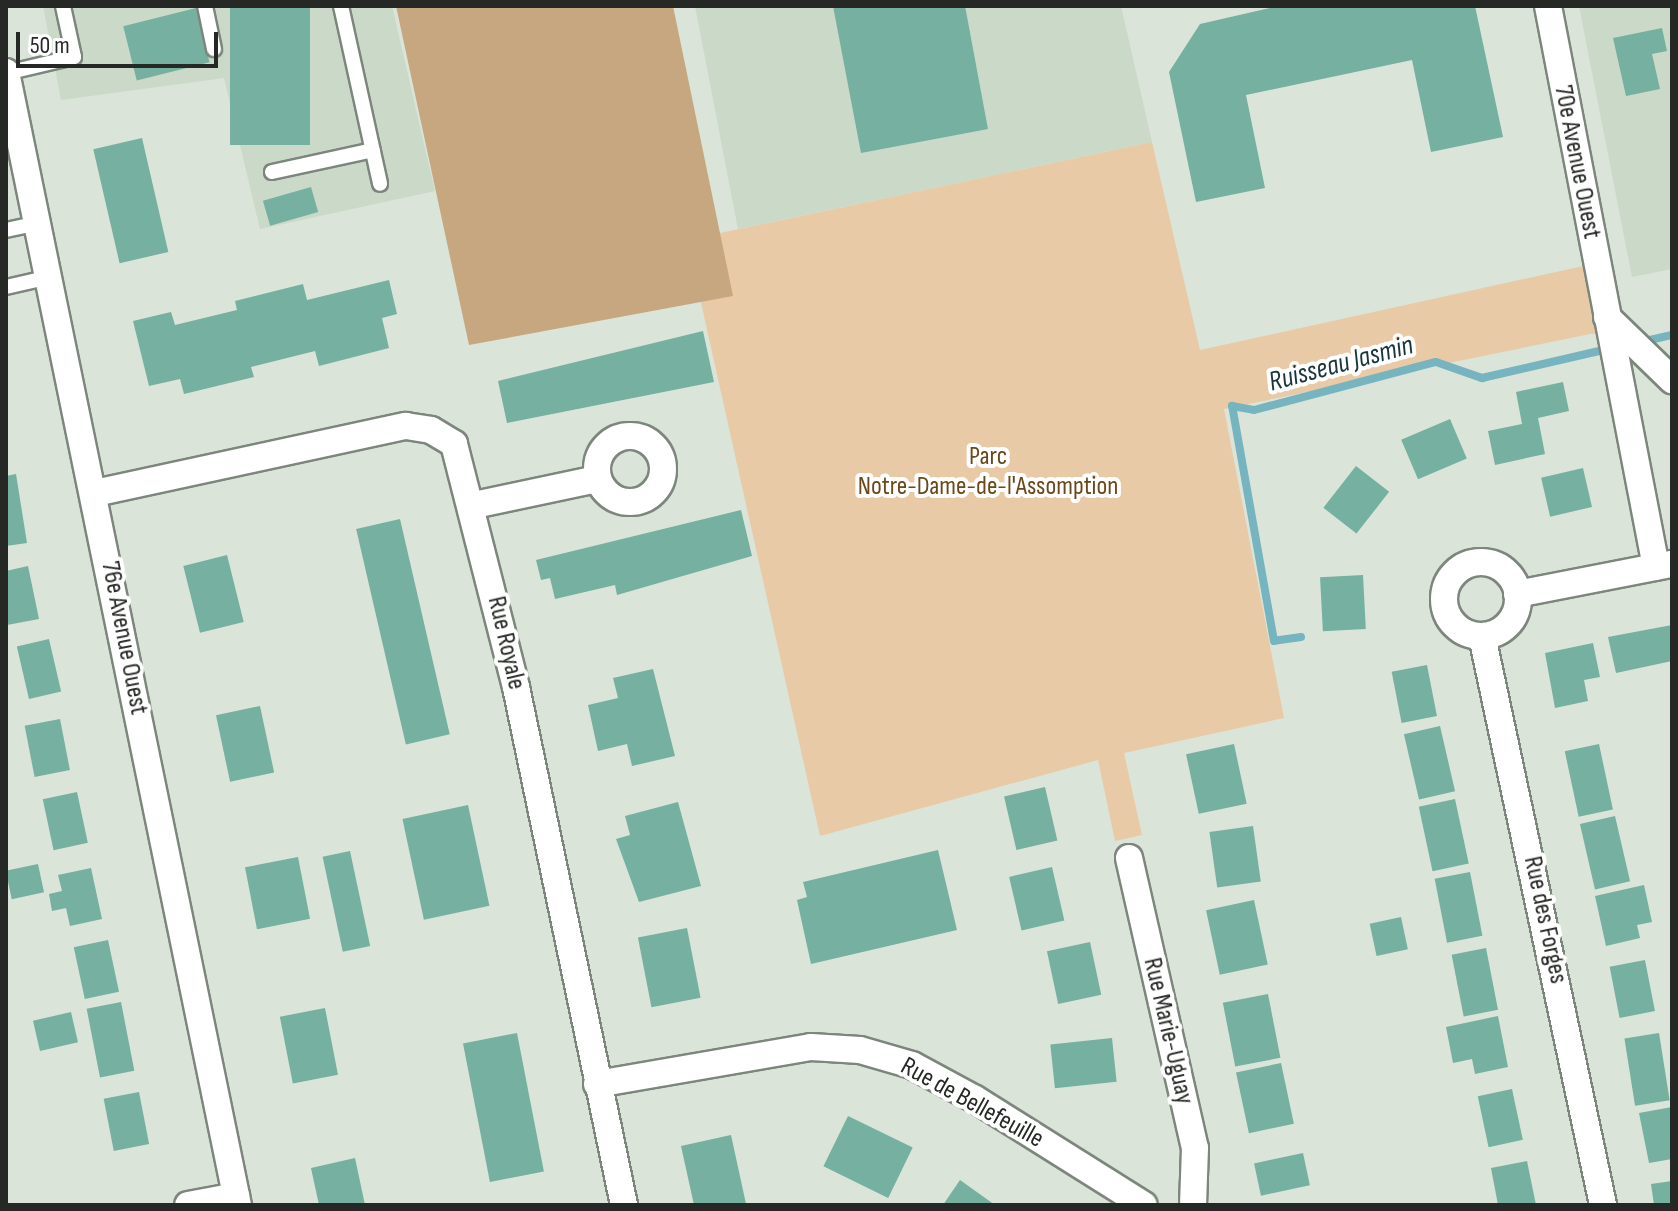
<!DOCTYPE html>
<style>
body{margin:0}
#map{position:relative;width:1678px;height:1211px;overflow:hidden;background:#dae4d9;font-family:"Sofia Sans Condensed",sans-serif}
div>[style]{position:absolute}
[style*='--x']{left:calc(var(--x)*1px);top:calc(var(--y)*1px);width:calc(var(--w)*1px);rotate:calc(var(--a)*1deg)}
.built>*{inset:0;background:#cad9c8}
.green>*{inset:0;background:#e9caa6}
.forest>*{inset:0;background:#c7a77f}
.stream>*{height:8px;margin:-4px;padding:0 4px;transform-origin:4px;border-radius:4px;background:#76b4c0}
.building>*{inset:0;background:#75b0a1;transform-origin:0 0}
.roads{filter:drop-shadow(2px 0 #7d867c) drop-shadow(-2px 0 #7d867c) drop-shadow(0 2px #7d867c) drop-shadow(0 -2px #7d867c)}
.service>*{height:14px;margin:-7px;padding:0 7px;transform-origin:7px;border-radius:7px;background:#fff}
.minor>*{height:26px;margin:-13px;padding:0 13px;transform-origin:13px;border-radius:13px;background:#fff}
.minor>.ring{margin:-13px;padding:0;box-sizing:content-box;background:none;border:26px solid #fff;border-radius:50%}
span{translate:-50% -50%;white-space:nowrap;text-align:center;line-height:1.15;-webkit-text-stroke:8px #fff;paint-order:stroke}
.street-label{font-size:26px;color:#252824}
.park-label{font-size:26px;color:#694819}
.water-label{font-size:28px;color:#17373c;font-style:italic}
.frame{position:absolute;inset:0;border:8px solid #252824;pointer-events:none}
.scale{position:absolute;left:16px;top:32px;width:202px;height:36px;box-sizing:border-box;border:4px solid #252824;border-top:0;padding-left:10px;font-size:24px;line-height:28px;white-space:nowrap;color:#252824;-webkit-text-stroke:6px #fff;paint-order:stroke}
</style>
<div id="map">
<div class="built">
<i style="clip-path:polygon(43px 6px,392px 6px,435px 191px,260px 229px,224px 78px,61px 100px)"></i>
<i style="clip-path:polygon(695px 6px,1121px 6px,1152px 142px,738px 229px)"></i>
<i style="clip-path:polygon(1579px 6px,1672px 6px,1672px 269px,1632px 277px)"></i>
</div>
<div class="green">
<i style="clip-path:polygon(1152px 142px,1200px 350px,1597px 263px,1610px 330px,1224px 409px,1284px 718px,1124px 753px,1142px 835px,1115px 841px,1098px 760px,820px 836px,687px 240px)"></i>
</div>
<div class="forest">
<i style="clip-path:polygon(396px 6px,673px 6px,733px 296px,469px 345px)"></i>
</div>
<div class="stream">
<i style="--x:1641;--y:342;--w:32;--a:-13"></i>
<i style="--x:1301;--y:637;--w:27;--a:172"></i>
<i style="--x:1274;--y:641;--w:239;--a:-100.1"></i>
<i style="--x:1232;--y:406;--w:22;--a:10"></i>
<i style="--x:1254;--y:410;--w:188;--a:-14.8"></i>
<i style="--x:1436;--y:362;--w:49;--a:19.2"></i>
<i style="--x:1482;--y:378;--w:129;--a:-13"></i>
</div>
<div class="building">
<i style="left:230px;top:6px;width:80px;height:139px"></i>
<i style="clip-path:polygon(833px 6px,965px 6px,988px 129px,861px 153px)"></i>
<i style="clip-path:polygon(1279px 6px,1475px 6px,1503px 137px,1431px 152px,1412px 60px,1246px 95px,1265px 188px,1196px 202px,1169px 72px,1200px 24px)"></i>
<i style="left:196px;top:8px;width:56px;height:75px;rotate:76deg"></i>
<i style="clip-path:polygon(1662px 28px,1667px 51px,1652px 54px,1660px 89px,1626px 96px,1613px 38px)"></i>
<i style="left:142px;top:138px;width:117px;height:50px;rotate:77deg"></i>
<i style="left:311px;top:187px;width:26px;height:50px;rotate:74deg"></i>
<i style="clip-path:polygon(389px 280px,397px 314px,382px 318px,389px 348px,319px 366px,315px 351px,251px 367px,254px 377px,184px 394px,180px 379px,149px 386px,133px 321px,171px 312px,175px 325px,237px 310px,235px 301px,303px 284px,307px 300px)"></i>
<i style="clip-path:polygon(703px 331px,714px 382px,507px 423px,498px 381px)"></i>
<i style="clip-path:polygon(1563px 382px,1569px 411px,1538px 418px,1545px 454px,1495px 465px,1488px 431px,1522px 424px,1516px 392px)"></i>
<i style="left:1450px;top:419px;width:43px;height:53px;rotate:67deg"></i>
<i style="left:1356px;top:466px;width:42px;height:53px;rotate:38deg"></i>
<i style="left:1583px;top:468px;width:40px;height:43px;rotate:77deg"></i>
<i style="clip-path:polygon(16px 474px,27px 543px,6px 546px,6px 476px)"></i>
<i style="clip-path:polygon(741px 510px,752px 556px,617px 595px,615px 585px,555px 599px,550px 578px,541px 580px,536px 560px)"></i>
<i style="left:400px;top:519px;width:221px;height:45px;rotate:77deg"></i>
<i style="left:227px;top:555px;width:69px;height:45px;rotate:76deg"></i>
<i style="clip-path:polygon(28px 566px,39px 619px,7px 625px,6px 571px)"></i>
<i style="left:1363px;top:575px;width:54px;height:43px;rotate:87deg"></i>
<i style="clip-path:polygon(1672px 625px,1672px 661px,1616px 673px,1608px 637px)"></i>
<i style="left:49px;top:639px;width:54px;height:33px;rotate:77deg"></i>
<i style="clip-path:polygon(1593px 643px,1600px 677px,1584px 680px,1588px 701px,1555px 708px,1545px 653px)"></i>
<i style="left:1427px;top:665px;width:52px;height:36px;rotate:79deg"></i>
<i style="clip-path:polygon(653px 669px,675px 756px,632px 766px,627px 744px,598px 751px,588px 705px,618px 698px,613px 678px)"></i>
<i style="left:260px;top:706px;width:68px;height:45px;rotate:78deg"></i>
<i style="left:60px;top:719px;width:52px;height:36px;rotate:79deg"></i>
<i style="left:1440px;top:726px;width:67px;height:37px;rotate:77deg"></i>
<i style="left:1234px;top:744px;width:61px;height:49px;rotate:78deg"></i>
<i style="left:1599px;top:744px;width:67px;height:35px;rotate:78deg"></i>
<i style="left:1045px;top:787px;width:55px;height:42px;rotate:77deg"></i>
<i style="left:77px;top:792px;width:52px;height:35px;rotate:78deg"></i>
<i style="left:1455px;top:799px;width:66px;height:37px;rotate:78deg"></i>
<i style="clip-path:polygon(678px 802px,701px 886px,639px 902px,616px 839px,630px 835px,625px 816px)"></i>
<i style="left:468px;top:805px;width:103px;height:67px;rotate:78deg"></i>
<i style="left:1615px;top:816px;width:67px;height:36px;rotate:77deg"></i>
<i style="left:1253px;top:826px;width:56px;height:44px;rotate:82deg"></i>
<i style="clip-path:polygon(938px 850px,957px 930px,811px 964px,797px 900px,807px 897px,803px 882px)"></i>
<i style="left:350px;top:851px;width:97px;height:28px;rotate:78deg"></i>
<i style="left:298px;top:857px;width:63px;height:54px;rotate:79deg"></i>
<i style="left:38px;top:864px;width:29px;height:33px;rotate:78deg"></i>
<i style="left:1052px;top:867px;width:55px;height:44px;rotate:77deg"></i>
<i style="clip-path:polygon(91px 868px,102px 919px,70px 926px,66px 908px,52px 911px,49px 894px,62px 891px,58px 875px)"></i>
<i style="left:1470px;top:872px;width:65px;height:36px;rotate:79deg"></i>
<i style="clip-path:polygon(1644px 885px,1652px 922px,1637px 925px,1640px 938px,1606px 946px,1595px 896px)"></i>
<i style="left:1254px;top:900px;width:66px;height:49px;rotate:78deg"></i>
<i style="left:1401px;top:917px;width:33px;height:32px;rotate:78deg"></i>
<i style="left:687px;top:928px;width:71px;height:50px;rotate:79deg"></i>
<i style="left:108px;top:940px;width:53px;height:35px;rotate:78deg"></i>
<i style="left:1090px;top:942px;width:54px;height:44px;rotate:78deg"></i>
<i style="left:1486px;top:948px;width:63px;height:35px;rotate:79deg"></i>
<i style="left:1645px;top:960px;width:52px;height:36px;rotate:79deg"></i>
<i style="left:1268px;top:994px;width:65px;height:46px;rotate:79deg"></i>
<i style="left:121px;top:1002px;width:70px;height:35px;rotate:79deg"></i>
<i style="left:325px;top:1008px;width:68px;height:46px;rotate:79deg"></i>
<i style="left:71px;top:1012px;width:31px;height:39px;rotate:77deg"></i>
<i style="clip-path:polygon(1498px 1016px,1508px 1067px,1475px 1074px,1472px 1059px,1453px 1063px,1446px 1027px)"></i>
<i style="left:517px;top:1033px;width:141px;height:55px;rotate:79deg"></i>
<i style="left:1659px;top:1033px;width:68px;height:35px;rotate:81deg"></i>
<i style="left:1112px;top:1038px;width:44px;height:62px;rotate:84deg"></i>
<i style="left:1281px;top:1063px;width:62px;height:46px;rotate:78deg"></i>
<i style="left:1512px;top:1089px;width:52px;height:35px;rotate:78deg"></i>
<i style="left:139px;top:1092px;width:53px;height:36px;rotate:79deg"></i>
<i style="clip-path:polygon(1672px 1107px,1672px 1159px,1649px 1163px,1639px 1113px)"></i>
<i style="left:848px;top:1116px;width:72px;height:56px;rotate:26deg"></i>
<i style="clip-path:polygon(731px 1135px,746px 1204px,694px 1205px,681px 1146px)"></i>
<i style="left:1303px;top:1153px;width:33px;height:50px;rotate:78deg"></i>
<i style="clip-path:polygon(355px 1158px,365px 1205px,319px 1205px,311px 1168px)"></i>
<i style="clip-path:polygon(1527px 1161px,1536px 1205px,1498px 1205px,1491px 1168px)"></i>
<i style="clip-path:polygon(960px 1180px,995px 1205px,943px 1205px)"></i>
<i style="clip-path:polygon(1672px 1181px,1672px 1205px,1654px 1205px,1651px 1184px)"></i>
</div>
<div class="roads">
<div class="service">
<i style="--x:205;--y:6;--w:44;--a:78.2"></i>
<i style="--x:341;--y:6;--w:182;--a:77.6"></i>
<i style="--x:6;--y:73;--w:70;--a:-13.2"></i>
<i style="--x:74;--y:57;--w:52;--a:-102.2"></i>
<i style="--x:272;--y:172;--w:103;--a:-12.3"></i>
<i style="--x:6;--y:230;--w:34;--a:-12"></i>
<i style="--x:6;--y:287;--w:45;--a:-12.8"></i>
</div>
<div class="minor">
<i style="--x:1548;--y:6;--w:571;--a:79.1"></i>
<i style="--x:6;--y:72;--w:1157;--a:78.43"></i>
<i style="--x:1607;--y:317;--w:91;--a:44.1"></i>
<i class="ring" style="left:597px;top:436px;width:40px;height:40px"></i>
<i style="--x:95;--y:493;--w:318;--a:-12.2"></i>
<i style="--x:406;--y:426;--w:25;--a:9"></i>
<i style="--x:431;--y:430;--w:27;--a:31"></i>
<i style="--x:454;--y:444;--w:251;--a:75.7"></i>
<i style="--x:516;--y:687;--w:529;--a:78.22"></i>
<i style="--x:474;--y:505;--w:126;--a:-11.9"></i>
<i class="ring" style="left:1444px;top:562px;width:48px;height:48px"></i>
<i style="--x:1517;--y:594;--w:158;--a:-11"></i>
<i style="--x:1482;--y:636;--w:582;--a:77.99"></i>
<i style="--x:1129;--y:858;--w:297;--a:77.2"></i>
<i style="--x:1195;--y:1148;--w:57;--a:92"></i>
<i style="--x:597;--y:1084;--w:217;--a:-9.8"></i>
<i style="--x:811;--y:1047;--w:49;--a:3.5"></i>
<i style="--x:860;--y:1050;--w:54;--a:16.1"></i>
<i style="--x:912;--y:1065;--w:72;--a:28.4"></i>
<i style="--x:975;--y:1099;--w:199;--a:32.1"></i>
<i style="--x:188;--y:1205;--w:49;--a:-10.6"></i>
</div>
</div>
<div class="street-label">
<span style="left:1577px;top:162px;rotate:79deg">70e Avenue Ouest</span>
<span style="left:124px;top:638px;rotate:79deg">76e Avenue Ouest</span>
<span style="left:506px;top:643px;rotate:77deg">Rue Royale</span>
<span style="left:1545px;top:920px;rotate:78deg">Rue des Forges</span>
<span style="left:1168px;top:1031px;rotate:77deg">Rue Marie-Uguay</span>
<span style="left:972px;top:1103px;rotate:29deg">Rue de Bellefeuille</span>
</div>
<div class="park-label">
<span style="left:988px;top:472px">Parc<br>Notre-Dame-de-l'Assomption</span>
</div>
<div class="water-label">
<span style="left:1341px;top:364px;rotate:-15deg">Ruisseau Jasmin</span>
</div>
<div class="frame"></div>
<div class="scale">50 m</div>
</div>
